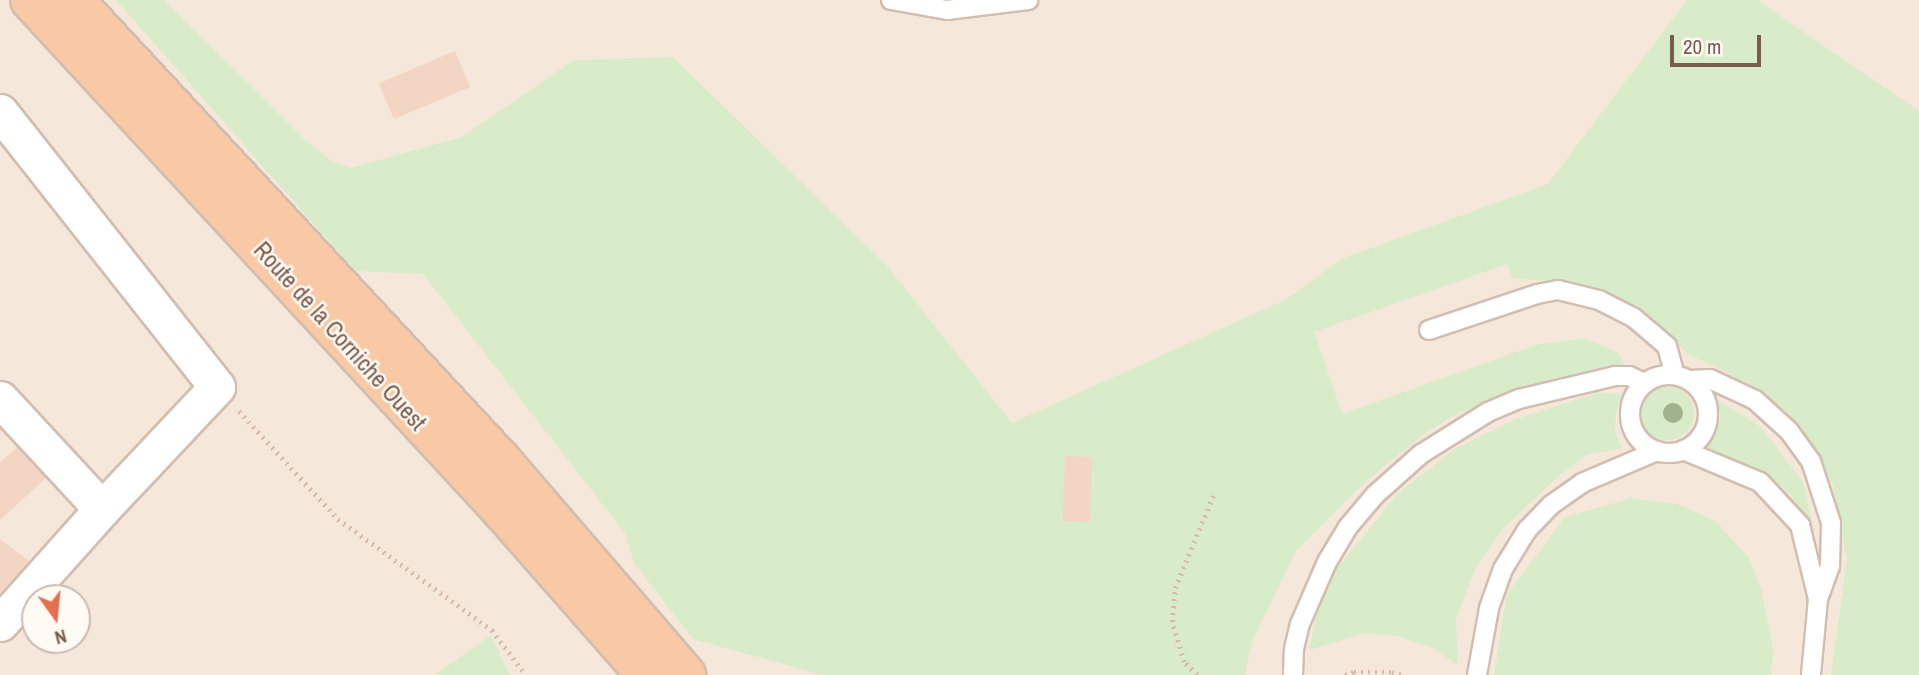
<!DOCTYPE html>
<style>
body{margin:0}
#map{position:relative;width:1919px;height:675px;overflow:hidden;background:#fdf6ec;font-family:"Archivo Narrow",sans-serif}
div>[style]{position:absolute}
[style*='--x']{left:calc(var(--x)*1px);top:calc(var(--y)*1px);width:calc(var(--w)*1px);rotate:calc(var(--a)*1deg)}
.residential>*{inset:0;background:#f5e8da}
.green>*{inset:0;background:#d8ecc9}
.round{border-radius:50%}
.building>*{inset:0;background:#f3d5c3;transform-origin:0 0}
.path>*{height:4.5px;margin-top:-2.25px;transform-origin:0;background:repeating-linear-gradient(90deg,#d9b8a5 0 2px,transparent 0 7px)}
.roads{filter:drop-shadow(2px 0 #d1beb0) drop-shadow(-2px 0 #d1beb0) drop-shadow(0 2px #d1beb0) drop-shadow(0 -2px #d1beb0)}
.service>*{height:18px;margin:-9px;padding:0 9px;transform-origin:9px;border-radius:9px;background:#fff}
.service>.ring{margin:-9px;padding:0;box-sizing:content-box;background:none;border:18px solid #fff;border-radius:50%}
.minor>*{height:35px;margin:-17.5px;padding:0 17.5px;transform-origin:17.5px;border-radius:17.5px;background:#fff}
.trunk>*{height:38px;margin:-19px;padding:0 19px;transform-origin:19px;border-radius:19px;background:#f9c8a4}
.trees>*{width:20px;height:20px;margin:-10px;border-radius:50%;background:#a0b28e}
span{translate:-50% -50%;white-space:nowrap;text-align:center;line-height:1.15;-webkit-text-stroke:5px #fffaf3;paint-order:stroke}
.street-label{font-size:24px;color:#7a5c4d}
.north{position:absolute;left:21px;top:584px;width:70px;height:70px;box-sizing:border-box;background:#fffaf3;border:2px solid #cabbb1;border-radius:50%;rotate:165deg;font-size:19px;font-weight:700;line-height:28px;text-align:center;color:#7a5c4d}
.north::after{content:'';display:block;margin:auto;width:24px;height:32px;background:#e76f51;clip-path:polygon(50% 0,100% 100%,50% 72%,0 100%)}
.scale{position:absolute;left:1670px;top:35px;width:91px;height:32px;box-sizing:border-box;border:4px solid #7a5c4d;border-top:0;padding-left:9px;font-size:21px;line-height:24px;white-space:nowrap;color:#7a5c4d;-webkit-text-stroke:5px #fffaf3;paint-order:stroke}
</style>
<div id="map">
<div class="residential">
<i style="clip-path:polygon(evenodd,0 0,1919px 0,1919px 675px,0 675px,0 0,35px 598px,77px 598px,77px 640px,35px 640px,35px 598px)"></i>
</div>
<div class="green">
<i style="clip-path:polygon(116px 0,164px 0,304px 139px,330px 160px,351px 168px,462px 137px,574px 60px,673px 57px,888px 267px,1012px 423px,1287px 299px,1341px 259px,1548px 184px,1687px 0,1757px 0,1919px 111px,1919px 675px,1831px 675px,1847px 561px,1833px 485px,1789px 414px,1725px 371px,1689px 355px,1637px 305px,1547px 281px,1512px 278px,1507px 264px,1314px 332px,1342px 414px,1536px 345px,1584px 338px,1617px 352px,1625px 365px,1459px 412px,1424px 434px,1365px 482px,1296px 551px,1252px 642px,1245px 675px,823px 675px,693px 639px,634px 563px,625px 533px,423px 274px,355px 271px)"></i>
<i class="round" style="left:1640px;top:386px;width:54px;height:54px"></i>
<i style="clip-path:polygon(1597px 393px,1622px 394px,1616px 412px,1615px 431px,1622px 448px,1586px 455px,1552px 482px,1503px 529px,1476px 567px,1456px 619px,1458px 665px,1431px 647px,1397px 636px,1365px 633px,1309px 650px,1316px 617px,1335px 571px,1397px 494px,1456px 448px,1516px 419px)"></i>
<i style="clip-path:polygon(1715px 398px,1761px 427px,1803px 482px,1815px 534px,1791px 495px,1767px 474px,1700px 450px,1717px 431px,1721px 417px)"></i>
<i style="clip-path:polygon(1631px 498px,1677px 504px,1715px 521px,1749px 558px,1762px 592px,1773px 649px,1771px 675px,1494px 675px,1507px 594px,1565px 517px)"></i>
<i style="clip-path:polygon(491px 635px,510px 675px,435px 675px)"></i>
</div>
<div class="building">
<i style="left:455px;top:51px;width:39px;height:83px;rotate:67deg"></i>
<i style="clip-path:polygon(17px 447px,46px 478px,0 520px,0 463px)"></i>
<i style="left:1065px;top:456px;width:27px;height:65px;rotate:2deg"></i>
<i style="clip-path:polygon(0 539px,29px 561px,0 593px)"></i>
</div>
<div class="path">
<i style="--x:239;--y:411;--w:147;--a:47.5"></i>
<i style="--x:338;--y:519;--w:190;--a:35.8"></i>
<i style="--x:492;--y:630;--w:56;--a:52.9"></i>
<i style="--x:1197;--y:675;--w:18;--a:-135"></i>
<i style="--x:1184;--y:662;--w:42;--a:-106.7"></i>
<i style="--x:1172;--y:622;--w:34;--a:-85"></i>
<i style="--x:1175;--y:588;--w:100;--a:-67.6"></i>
<i style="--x:1345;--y:675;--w:9;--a:-18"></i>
<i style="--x:1354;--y:672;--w:38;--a:0"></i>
<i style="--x:1392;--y:672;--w:10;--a:17"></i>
</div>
<div class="roads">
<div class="service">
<i style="--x:891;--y:0;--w:57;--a:10.1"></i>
<i style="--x:947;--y:10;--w:82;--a:-7"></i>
<i style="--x:1429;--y:330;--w:114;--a:-18.4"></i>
<i style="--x:1537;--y:294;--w:21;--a:-11"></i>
<i style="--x:1558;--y:290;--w:42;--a:13.7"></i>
<i style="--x:1599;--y:300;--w:39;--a:27"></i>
<i style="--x:1634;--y:318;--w:43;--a:40.3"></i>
<i style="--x:1667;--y:346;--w:30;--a:75"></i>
<i class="ring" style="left:1630px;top:375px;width:60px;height:60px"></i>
<i style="--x:1690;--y:380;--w:20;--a:-3"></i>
<i style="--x:1710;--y:379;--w:50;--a:25"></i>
<i style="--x:1755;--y:400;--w:46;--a:42.4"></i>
<i style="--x:1789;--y:431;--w:37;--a:54"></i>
<i style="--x:1811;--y:461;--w:65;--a:72.1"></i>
<i style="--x:1831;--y:523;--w:43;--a:91.3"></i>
<i style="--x:1830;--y:566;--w:35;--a:110"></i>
<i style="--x:1683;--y:450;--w:83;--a:22.6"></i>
<i style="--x:1760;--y:482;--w:59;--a:47.1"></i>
<i style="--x:1800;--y:525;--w:76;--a:76.3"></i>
<i style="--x:1818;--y:599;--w:76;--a:95.3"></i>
<i style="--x:1293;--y:675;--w:26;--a:-88"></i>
<i style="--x:1294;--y:649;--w:26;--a:-77"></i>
<i style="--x:1300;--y:624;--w:68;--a:-66.5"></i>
<i style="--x:1327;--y:562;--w:41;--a:-59"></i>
<i style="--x:1348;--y:527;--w:42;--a:-49.8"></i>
<i style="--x:1375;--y:495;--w:62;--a:-41.7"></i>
<i style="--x:1421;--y:454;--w:79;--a:-32.1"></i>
<i style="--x:1488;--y:412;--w:34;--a:-23"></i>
<i style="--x:1519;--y:399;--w:99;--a:-13.5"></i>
<i style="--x:1615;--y:376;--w:14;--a:0"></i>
<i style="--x:1629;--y:376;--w:17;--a:25"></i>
<i style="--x:1477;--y:675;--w:68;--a:-79.8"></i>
<i style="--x:1489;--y:608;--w:41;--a:-70.3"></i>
<i style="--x:1503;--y:569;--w:46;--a:-58.4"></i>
<i style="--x:1527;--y:530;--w:35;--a:-46"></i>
<i style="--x:1551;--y:505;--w:38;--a:-35"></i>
<i style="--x:1582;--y:483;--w:82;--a:-23.1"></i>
</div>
<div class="minor">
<i style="--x:0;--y:112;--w:350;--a:51.7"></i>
<i style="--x:217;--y:387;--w:168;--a:133.3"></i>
<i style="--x:102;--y:509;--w:153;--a:131.8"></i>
<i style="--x:0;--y:399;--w:150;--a:47.2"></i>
</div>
<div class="trunk">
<i style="--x:30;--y:0;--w:696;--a:47.27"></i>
<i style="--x:502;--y:511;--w:218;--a:48.7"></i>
<i style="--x:74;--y:0;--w:630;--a:47.12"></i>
<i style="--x:503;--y:462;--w:281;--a:49.3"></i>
</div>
</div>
<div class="trees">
<i style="left:1673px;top:413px"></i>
</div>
<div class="street-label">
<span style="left:340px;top:336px;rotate:48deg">Route de la Corniche Ouest</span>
</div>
<div class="north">N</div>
<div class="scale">20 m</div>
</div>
